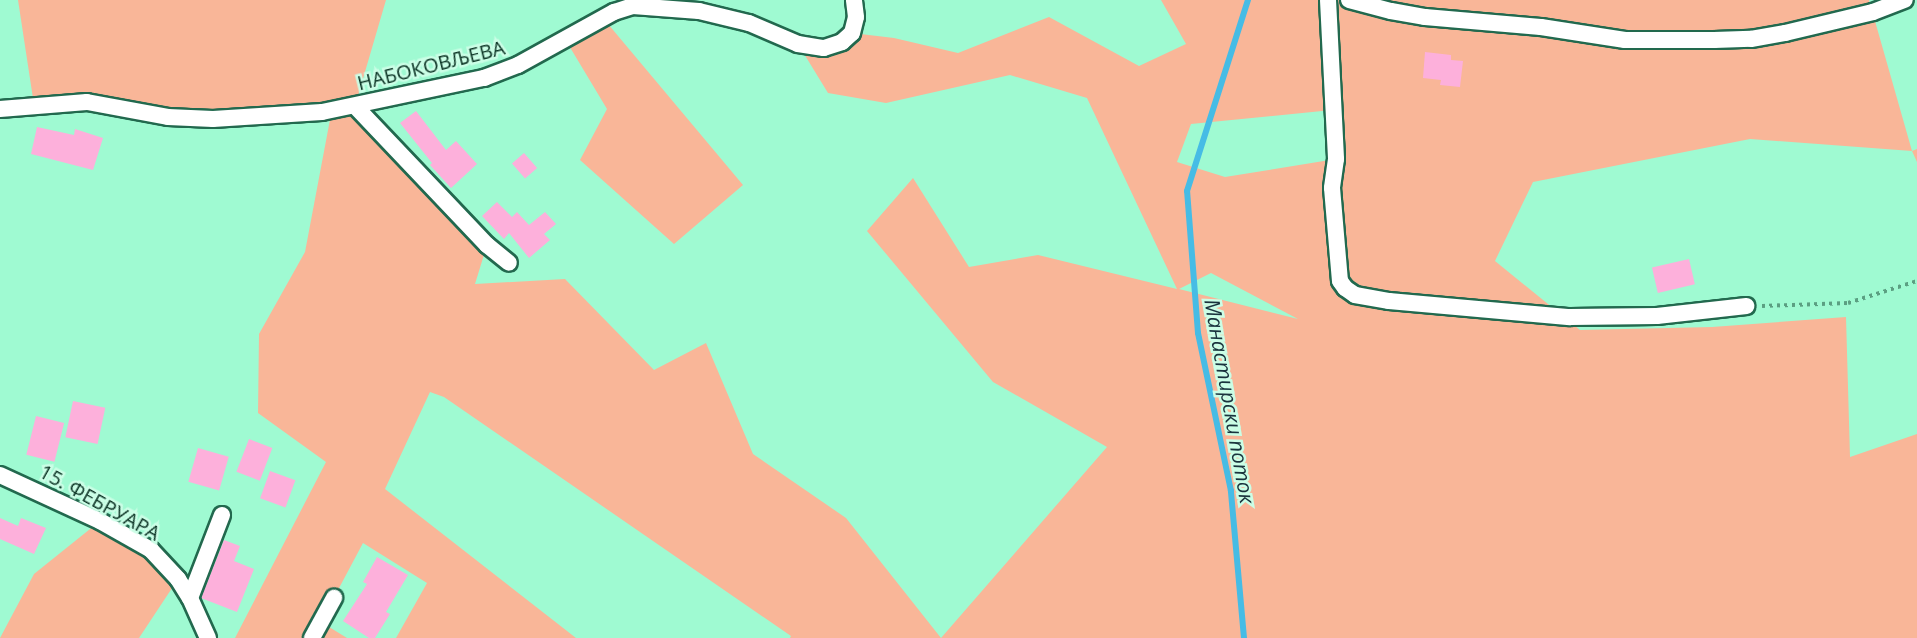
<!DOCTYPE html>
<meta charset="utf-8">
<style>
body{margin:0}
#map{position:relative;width:1917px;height:638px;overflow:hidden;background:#9ffad2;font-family:"Open Sans",sans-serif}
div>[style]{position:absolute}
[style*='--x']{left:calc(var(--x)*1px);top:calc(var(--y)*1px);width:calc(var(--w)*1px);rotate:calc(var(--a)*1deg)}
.green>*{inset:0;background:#f9b698}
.stream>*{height:6px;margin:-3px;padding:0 3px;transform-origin:3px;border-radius:3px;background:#46bce5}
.building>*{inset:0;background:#fdb0db;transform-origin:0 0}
.path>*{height:4px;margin-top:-2px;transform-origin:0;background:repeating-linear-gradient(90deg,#5b9f82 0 3px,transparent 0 7.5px)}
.roads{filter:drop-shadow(2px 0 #22694e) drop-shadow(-2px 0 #22694e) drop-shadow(0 2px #22694e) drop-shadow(0 -2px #22694e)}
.minor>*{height:16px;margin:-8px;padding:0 8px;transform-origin:8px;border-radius:8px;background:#fff}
span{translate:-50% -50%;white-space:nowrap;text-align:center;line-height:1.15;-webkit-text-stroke:5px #cbfee6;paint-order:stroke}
.street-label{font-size:20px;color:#0c3425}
.water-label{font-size:21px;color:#1a333d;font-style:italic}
</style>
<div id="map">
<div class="green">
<i style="clip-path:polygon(18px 0,386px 0,355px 106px,487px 245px,475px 284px,565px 279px,654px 370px,706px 343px,753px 454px,846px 518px,941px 638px,790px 638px,791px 636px,444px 397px,430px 392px,385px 489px,576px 638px,396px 638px,427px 583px,363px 543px,321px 622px,347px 638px,235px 638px,326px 462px,258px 413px,259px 334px,305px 252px,332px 109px,270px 117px,34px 105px)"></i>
<i style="clip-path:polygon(evenodd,1161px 0,1869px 0,1912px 151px,1917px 149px,1917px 162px,1912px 151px,1750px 139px,1533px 182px,1495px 261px,1580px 330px,1712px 327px,1846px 317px,1850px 457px,1917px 434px,1917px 638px,941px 638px,1107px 447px,993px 382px,867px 231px,913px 178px,969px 267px,1038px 255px,1177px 289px,1087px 98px,1010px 75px,886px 103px,828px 93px,798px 44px,824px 48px,852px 33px,894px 38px,958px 53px,1049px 17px,1139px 66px,1186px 44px,1161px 0,1332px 110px,1336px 159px,1225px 177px,1177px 162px,1191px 124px,1332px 110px,1161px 0,1211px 273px,1298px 319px,1179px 289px,1211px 273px)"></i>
<i style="clip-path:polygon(603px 18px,743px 185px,674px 244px,580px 160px,607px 109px,565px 39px)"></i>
<i style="clip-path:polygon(100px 521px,178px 579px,139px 638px,0 638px,34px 574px)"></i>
</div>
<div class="stream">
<i style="--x:1244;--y:638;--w:148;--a:-95.1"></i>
<i style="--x:1231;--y:491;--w:161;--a:-101.8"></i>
<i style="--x:1198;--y:333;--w:142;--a:-94.4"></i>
<i style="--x:1187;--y:191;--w:201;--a:-72.3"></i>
</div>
<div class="building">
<i style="clip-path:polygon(1425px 52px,1451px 55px,1451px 60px,1463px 61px,1460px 87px,1440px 85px,1441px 80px,1423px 78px)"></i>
<i style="clip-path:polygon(416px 111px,446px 150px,456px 141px,477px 164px,451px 188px,430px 165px,432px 163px,400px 123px)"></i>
<i style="clip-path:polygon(37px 127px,74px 135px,75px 129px,103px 138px,93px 170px,31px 154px)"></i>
<i style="left:524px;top:153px;width:20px;height:16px;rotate:49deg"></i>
<i style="clip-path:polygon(497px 202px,512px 217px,517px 212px,529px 225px,545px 212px,556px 224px,544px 234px,550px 240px,529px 258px,509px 233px,504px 239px,482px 216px)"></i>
<i style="left:1689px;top:259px;width:26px;height:38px;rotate:77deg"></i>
<i style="left:73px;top:401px;width:33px;height:37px;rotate:12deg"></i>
<i style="left:36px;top:416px;width:29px;height:40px;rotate:14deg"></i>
<i style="left:249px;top:439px;width:25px;height:35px;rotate:21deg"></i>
<i style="left:198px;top:448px;width:32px;height:35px;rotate:16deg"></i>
<i style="left:270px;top:471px;width:27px;height:29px;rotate:20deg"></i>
<i style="clip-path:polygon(0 518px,18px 526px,21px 518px,46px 528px,34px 554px,0 539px)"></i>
<i style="clip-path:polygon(224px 540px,240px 546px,234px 561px,254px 569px,237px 612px,201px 598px)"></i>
<i style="clip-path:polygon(377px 557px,408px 575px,386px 612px,390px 614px,375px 638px,369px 638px,343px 621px,367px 584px,363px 582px)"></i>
</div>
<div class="path">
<i style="--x:1762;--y:306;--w:86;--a:-2"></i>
<i style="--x:1848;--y:303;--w:72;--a:-17.7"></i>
</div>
<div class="roads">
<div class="minor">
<i style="--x:1328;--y:0;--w:159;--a:87.1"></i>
<i style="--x:1336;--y:159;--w:29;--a:98"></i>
<i style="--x:1332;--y:188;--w:93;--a:85.1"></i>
<i style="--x:1340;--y:281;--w:9;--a:54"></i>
<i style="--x:1345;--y:288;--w:12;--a:35"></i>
<i style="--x:1355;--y:295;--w:35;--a:10"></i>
<i style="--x:1389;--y:301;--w:182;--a:5.1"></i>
<i style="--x:1570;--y:317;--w:87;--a:-0.7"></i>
<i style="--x:1657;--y:316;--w:90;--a:-6.4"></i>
<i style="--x:1349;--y:0;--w:43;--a:14.7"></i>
<i style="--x:1391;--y:11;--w:35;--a:10"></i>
<i style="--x:1425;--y:17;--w:116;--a:4.9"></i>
<i style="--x:1541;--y:27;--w:85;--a:8.8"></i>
<i style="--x:1625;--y:40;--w:89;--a:0"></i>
<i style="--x:1714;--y:40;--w:37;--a:-2"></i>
<i style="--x:1751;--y:39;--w:35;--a:-10"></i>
<i style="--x:1785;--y:33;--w:90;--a:-13.4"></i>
<i style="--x:1873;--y:12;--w:34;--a:-21"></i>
<i style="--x:355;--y:106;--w:192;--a:46.5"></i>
<i style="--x:487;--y:245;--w:28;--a:39"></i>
<i style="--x:0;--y:109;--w:87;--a:-4.6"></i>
<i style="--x:87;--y:102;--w:82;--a:10.5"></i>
<i style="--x:168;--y:117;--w:45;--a:2.5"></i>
<i style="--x:213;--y:119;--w:109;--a:-3.7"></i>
<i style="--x:322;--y:112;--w:166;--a:-11.9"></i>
<i style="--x:484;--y:78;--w:36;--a:-21"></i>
<i style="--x:518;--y:65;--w:110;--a:-28.9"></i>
<i style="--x:614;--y:12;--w:20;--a:-18"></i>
<i style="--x:633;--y:6;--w:66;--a:4.3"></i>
<i style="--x:699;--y:11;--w:51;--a:13.5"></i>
<i style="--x:749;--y:23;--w:53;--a:23.2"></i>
<i style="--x:798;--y:44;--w:26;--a:9"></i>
<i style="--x:824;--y:48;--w:19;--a:-18"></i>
<i style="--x:842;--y:42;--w:13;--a:-42"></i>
<i style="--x:852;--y:33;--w:16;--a:-76"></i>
<i style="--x:856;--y:17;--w:17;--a:-97"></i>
<i style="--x:0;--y:475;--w:110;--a:24.7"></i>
<i style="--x:100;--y:521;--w:59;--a:29.6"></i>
<i style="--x:151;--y:550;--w:40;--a:47"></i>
<i style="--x:178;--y:579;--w:22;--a:58"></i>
<i style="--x:190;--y:598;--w:44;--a:65.8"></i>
<i style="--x:190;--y:598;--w:89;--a:-68.9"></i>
<i style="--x:312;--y:638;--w:46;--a:-61.2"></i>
</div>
</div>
<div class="street-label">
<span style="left:431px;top:65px;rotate:-14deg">НАБОКОВЉЕВА</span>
<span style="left:100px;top:502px;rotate:29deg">15. ФЕБРУАРА</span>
</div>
<div class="water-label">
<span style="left:1230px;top:401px;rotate:80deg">Манастирски поток</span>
</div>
</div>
